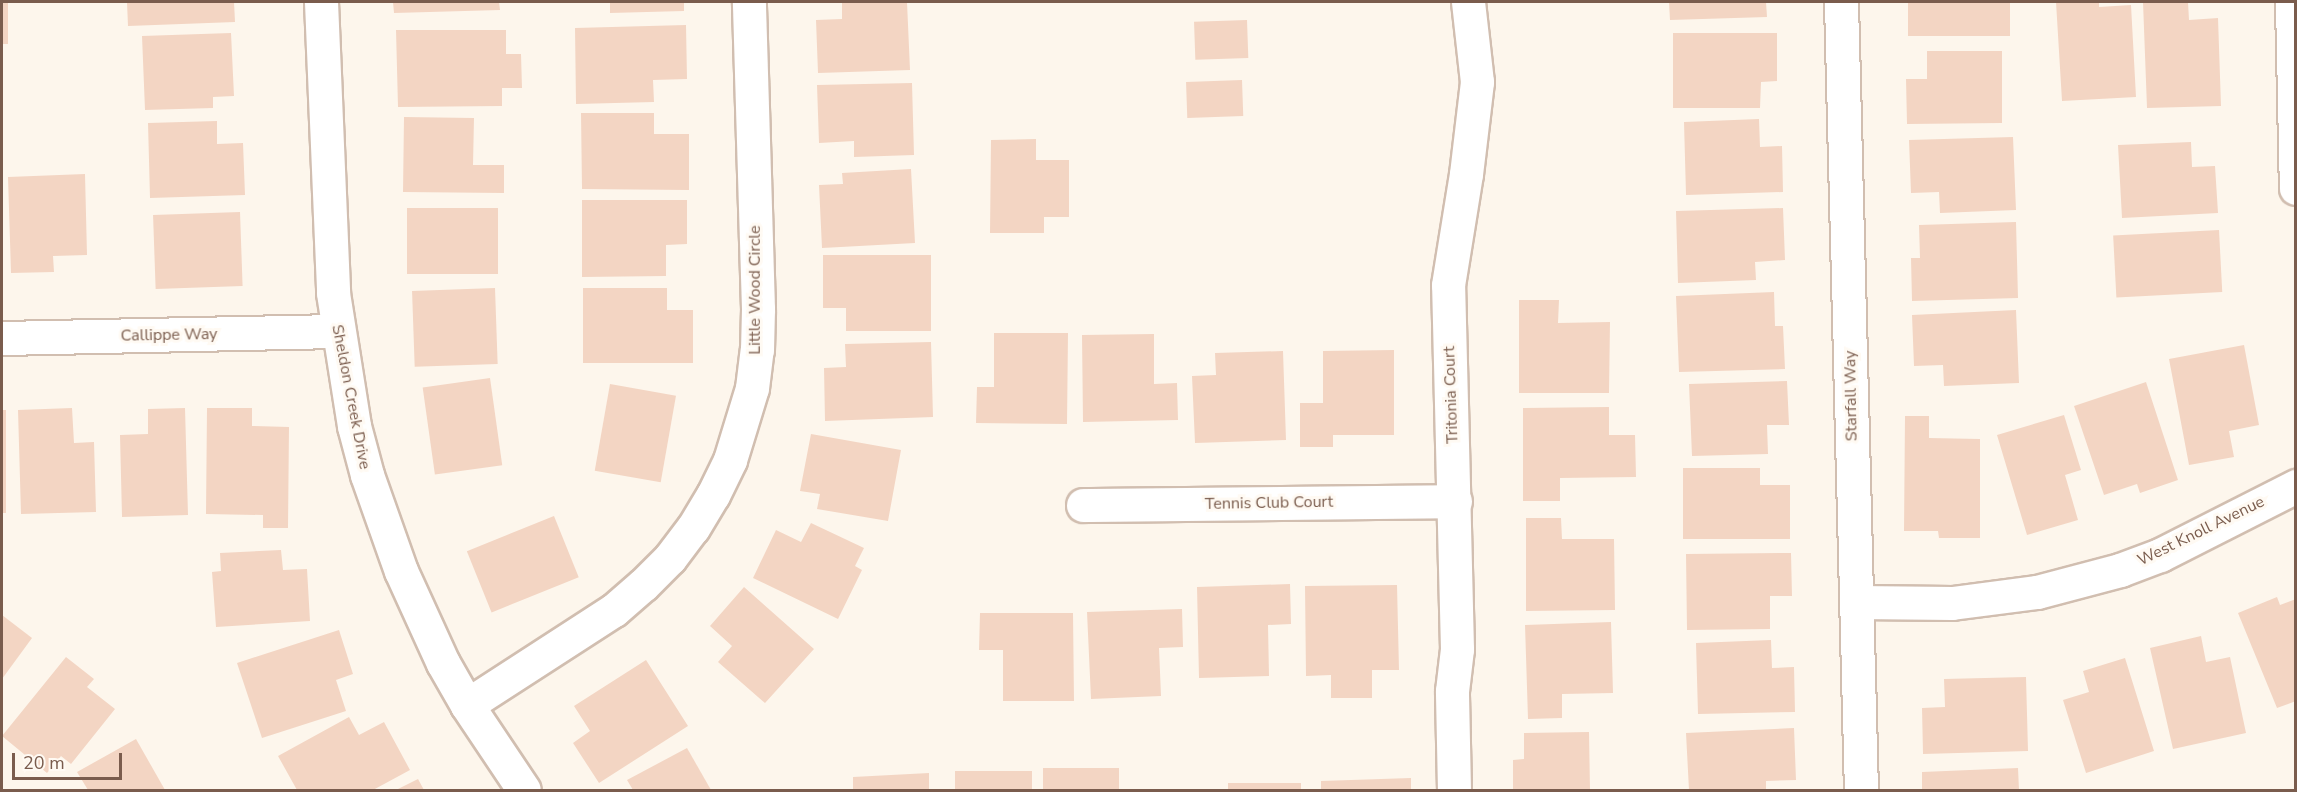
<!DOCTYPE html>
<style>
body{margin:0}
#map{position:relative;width:2297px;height:792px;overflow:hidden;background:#fdf6ec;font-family:"Nunito Sans",sans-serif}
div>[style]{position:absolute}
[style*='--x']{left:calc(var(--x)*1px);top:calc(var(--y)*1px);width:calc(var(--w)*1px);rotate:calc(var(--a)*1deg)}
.building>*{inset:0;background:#f3d5c3;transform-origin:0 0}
.roads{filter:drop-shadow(2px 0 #d1beb0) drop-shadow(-2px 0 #d1beb0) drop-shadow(0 2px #d1beb0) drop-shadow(0 -2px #d1beb0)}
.minor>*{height:33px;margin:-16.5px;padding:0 16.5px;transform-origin:16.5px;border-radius:16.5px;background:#fff}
span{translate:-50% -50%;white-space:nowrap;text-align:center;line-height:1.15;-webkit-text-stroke:6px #fffaf3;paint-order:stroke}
.street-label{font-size:16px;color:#7a5c4d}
.frame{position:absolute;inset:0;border:3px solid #7a5c4d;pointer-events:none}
.scale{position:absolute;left:12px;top:753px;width:110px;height:27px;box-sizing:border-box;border:3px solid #7a5c4d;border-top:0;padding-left:8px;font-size:18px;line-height:21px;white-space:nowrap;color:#7a5c4d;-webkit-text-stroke:4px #fffaf3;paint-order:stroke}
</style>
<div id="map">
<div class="building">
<i style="left:2px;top:2px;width:6px;height:42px"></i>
<i style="clip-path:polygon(127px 2px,234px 2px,235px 22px,128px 26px)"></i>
<i style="clip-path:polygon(393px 2px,499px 2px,500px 10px,394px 13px)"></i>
<i style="clip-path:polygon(610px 2px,684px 2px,684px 11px,610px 13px)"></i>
<i style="clip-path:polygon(842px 2px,907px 2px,910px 70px,818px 73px,816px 20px,842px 19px)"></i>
<i style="clip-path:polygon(1669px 2px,1766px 2px,1767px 17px,1670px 20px)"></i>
<i style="left:1908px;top:2px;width:102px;height:34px"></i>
<i style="clip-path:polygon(2056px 2px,2099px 2px,2099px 7px,2131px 5px,2136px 97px,2062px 101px)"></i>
<i style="clip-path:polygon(2143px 2px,2188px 2px,2189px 20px,2218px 18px,2221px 106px,2147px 108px)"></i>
<i style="left:1247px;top:20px;width:38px;height:53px;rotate:88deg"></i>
<i style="clip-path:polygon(686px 25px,687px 79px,653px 80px,654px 102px,576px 104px,575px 28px)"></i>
<i style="clip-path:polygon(396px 30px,506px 30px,506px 54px,521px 54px,522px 88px,502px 88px,502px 106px,398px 107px)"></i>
<i style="clip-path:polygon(231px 33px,234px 96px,213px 97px,213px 108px,145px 110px,142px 36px)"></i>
<i style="clip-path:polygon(1673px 33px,1777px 33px,1777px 81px,1761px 82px,1760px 108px,1673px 108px)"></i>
<i style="clip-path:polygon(1927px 51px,2002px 51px,2002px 123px,1907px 124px,1906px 79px,1927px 79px)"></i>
<i style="left:1242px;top:80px;width:36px;height:56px;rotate:88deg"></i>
<i style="clip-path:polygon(912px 83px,914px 155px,854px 157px,854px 141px,819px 143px,817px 85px)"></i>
<i style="clip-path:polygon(581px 113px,654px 113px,654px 134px,689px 134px,689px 190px,582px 189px)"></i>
<i style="clip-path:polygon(404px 117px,474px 118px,473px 165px,504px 165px,504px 193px,403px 192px)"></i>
<i style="clip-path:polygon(1759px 119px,1760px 147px,1782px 146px,1783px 192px,1686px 195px,1684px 122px)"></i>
<i style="clip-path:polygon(217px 121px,217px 144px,243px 143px,245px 195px,150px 198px,148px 123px)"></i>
<i style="clip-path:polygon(2013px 137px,2016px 210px,1940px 213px,1939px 192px,1911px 193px,1909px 140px)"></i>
<i style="clip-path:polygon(1036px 139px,1036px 160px,1069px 160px,1069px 217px,1044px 217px,1044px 233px,990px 233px,991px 140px)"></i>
<i style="clip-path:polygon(2191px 142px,2192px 167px,2215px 166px,2218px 213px,2122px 218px,2118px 145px)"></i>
<i style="clip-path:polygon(911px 169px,915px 243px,822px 248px,819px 185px,843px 184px,842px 173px)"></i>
<i style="clip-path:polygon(85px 174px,87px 255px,53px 256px,54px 272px,11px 273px,8px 177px)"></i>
<i style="clip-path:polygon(582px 200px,687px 200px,687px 244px,666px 245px,666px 276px,582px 277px)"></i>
<i style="left:498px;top:208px;width:66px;height:91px;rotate:90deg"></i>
<i style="clip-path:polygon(1783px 208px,1785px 260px,1755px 262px,1756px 280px,1678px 283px,1676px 211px)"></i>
<i style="left:240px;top:212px;width:74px;height:87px;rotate:88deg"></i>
<i style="clip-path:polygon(2016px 222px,2018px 298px,1912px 301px,1911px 258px,1920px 258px,1919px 225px)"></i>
<i style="left:2219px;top:230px;width:62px;height:106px;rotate:87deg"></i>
<i style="clip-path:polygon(823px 255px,931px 255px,931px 331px,846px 331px,846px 308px,823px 308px)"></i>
<i style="left:495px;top:288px;width:76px;height:83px;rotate:88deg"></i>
<i style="clip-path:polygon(583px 288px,667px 288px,667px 310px,693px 310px,693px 363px,583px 363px)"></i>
<i style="clip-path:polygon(1774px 292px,1775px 326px,1783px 326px,1785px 369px,1679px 372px,1676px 296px)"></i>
<i style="clip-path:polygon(1519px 300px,1559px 300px,1558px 323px,1610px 322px,1609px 393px,1519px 393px)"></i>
<i style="clip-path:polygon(2016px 310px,2019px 383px,1944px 386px,1943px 365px,1914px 366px,1912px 315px)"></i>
<i style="clip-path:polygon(994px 333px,1068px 333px,1067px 424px,976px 423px,977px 387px,994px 387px)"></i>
<i style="clip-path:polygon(1154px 334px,1154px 384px,1177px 383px,1178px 420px,1083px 422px,1082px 335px)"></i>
<i style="clip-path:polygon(931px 342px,933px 417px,825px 421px,824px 368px,846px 367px,845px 344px)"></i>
<i style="clip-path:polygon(2244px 345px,2259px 425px,2229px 431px,2234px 457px,2189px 465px,2169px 359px)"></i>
<i style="clip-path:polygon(1394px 350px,1394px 435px,1333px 435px,1333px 447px,1300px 447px,1300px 403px,1323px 403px,1323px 351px)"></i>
<i style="clip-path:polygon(1283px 351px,1286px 440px,1195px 443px,1192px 376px,1216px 375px,1215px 353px)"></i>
<i style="left:490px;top:378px;width:88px;height:68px;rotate:82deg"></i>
<i style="clip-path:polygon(1787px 381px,1789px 425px,1767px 425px,1768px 454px,1692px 456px,1689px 384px)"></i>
<i style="clip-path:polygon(2146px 382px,2178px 480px,2140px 493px,2137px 484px,2104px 495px,2074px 406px)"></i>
<i style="left:610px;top:384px;width:67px;height:88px;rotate:10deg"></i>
<i style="clip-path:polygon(1609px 407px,1609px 435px,1635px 435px,1636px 477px,1560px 478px,1560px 501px,1523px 501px,1523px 408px)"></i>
<i style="clip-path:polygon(72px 408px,74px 443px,94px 442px,96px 512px,21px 514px,18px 410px)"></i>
<i style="clip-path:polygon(185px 408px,188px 515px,122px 517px,120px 435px,148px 434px,148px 409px)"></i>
<i style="clip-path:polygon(207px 408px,252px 408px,252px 426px,289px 427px,288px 528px,263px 528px,263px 515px,206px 514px)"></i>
<i style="left:2px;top:410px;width:4px;height:103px"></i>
<i style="clip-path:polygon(2064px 415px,2081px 470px,2065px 475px,2078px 520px,2027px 535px,1997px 435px)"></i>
<i style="clip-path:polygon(1905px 416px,1929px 416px,1929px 438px,1980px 439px,1980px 538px,1939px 538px,1938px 531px,1904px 531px)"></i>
<i style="clip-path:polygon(811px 434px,901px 450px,888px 521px,817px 509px,820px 494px,800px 491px)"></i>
<i style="clip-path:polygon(1683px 468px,1760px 468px,1760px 485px,1790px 485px,1790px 539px,1683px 539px)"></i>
<i style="left:554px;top:516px;width:66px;height:94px;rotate:68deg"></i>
<i style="clip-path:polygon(1526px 518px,1561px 518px,1562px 539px,1614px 539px,1615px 610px,1526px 611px)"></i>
<i style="clip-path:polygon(811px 523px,864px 548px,855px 566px,862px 570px,838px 619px,753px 578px,776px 530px,801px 542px)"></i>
<i style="clip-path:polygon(281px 550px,283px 570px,307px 569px,310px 621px,216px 627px,212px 572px,221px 571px,220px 553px)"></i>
<i style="clip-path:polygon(1791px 553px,1792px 596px,1770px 596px,1770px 629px,1687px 630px,1686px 554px)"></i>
<i style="clip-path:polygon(1290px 584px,1291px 624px,1268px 625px,1269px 676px,1199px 678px,1197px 587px)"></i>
<i style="clip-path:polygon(1397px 585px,1399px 670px,1372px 670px,1372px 698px,1331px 698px,1331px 675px,1306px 676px,1305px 586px)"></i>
<i style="clip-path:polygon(744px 587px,814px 649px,765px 703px,718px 662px,732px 646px,710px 626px)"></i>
<i style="clip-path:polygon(2277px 597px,2280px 605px,2296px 599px,2296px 701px,2277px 708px,2238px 613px)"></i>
<i style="clip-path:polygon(1182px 609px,1183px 647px,1159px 648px,1161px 696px,1091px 699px,1087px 612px)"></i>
<i style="clip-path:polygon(980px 613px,1073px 613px,1074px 701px,1003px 701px,1003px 650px,979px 650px)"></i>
<i style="clip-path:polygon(2px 615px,32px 638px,2px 679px)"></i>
<i style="clip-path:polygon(1611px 622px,1613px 693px,1562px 694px,1562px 718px,1528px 719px,1525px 625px)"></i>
<i style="clip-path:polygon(339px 630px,353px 674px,336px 680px,346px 711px,262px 738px,237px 663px)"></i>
<i style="clip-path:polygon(2201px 636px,2206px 662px,2230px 657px,2246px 733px,2173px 749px,2150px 648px)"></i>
<i style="clip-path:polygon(1771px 640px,1772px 668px,1794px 667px,1795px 712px,1698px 714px,1696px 643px)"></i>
<i style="clip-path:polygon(66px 657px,94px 679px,87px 687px,115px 709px,71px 764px,61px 756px,47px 773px,2px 736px)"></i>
<i style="clip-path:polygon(2125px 658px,2154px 751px,2086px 773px,2063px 700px,2089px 692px,2083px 671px)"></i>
<i style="clip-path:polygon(646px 660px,688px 726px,599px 783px,573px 743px,590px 731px,574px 706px)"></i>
<i style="clip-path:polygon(2026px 677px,2028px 751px,1923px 754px,1922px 708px,1945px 707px,1944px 679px)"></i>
<i style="clip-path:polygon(349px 717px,359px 735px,384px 722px,410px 770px,373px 790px,297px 790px,278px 756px)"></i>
<i style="clip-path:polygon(1794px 728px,1796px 780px,1766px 781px,1766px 790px,1689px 790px,1686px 733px)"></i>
<i style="clip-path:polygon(1589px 732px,1590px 790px,1513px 790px,1513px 760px,1524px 759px,1524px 733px)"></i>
<i style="clip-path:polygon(136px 739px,165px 790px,88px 790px,77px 772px)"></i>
<i style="clip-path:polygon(687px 748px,711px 790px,633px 790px,627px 780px)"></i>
<i style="left:1119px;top:768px;width:22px;height:76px;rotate:90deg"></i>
<i style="clip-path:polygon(2018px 768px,2019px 790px,1922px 790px,1922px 772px)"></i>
<i style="left:955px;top:771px;width:77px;height:19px"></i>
<i style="clip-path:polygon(929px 773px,929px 790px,853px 790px,853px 777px)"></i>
<i style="clip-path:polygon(1411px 778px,1411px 790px,1321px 790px,1321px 781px)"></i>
<i style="clip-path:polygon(418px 779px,424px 790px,396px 790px)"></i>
<i style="left:1228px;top:783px;width:73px;height:7px"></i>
</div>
<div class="roads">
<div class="minor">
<i style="--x:321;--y:2;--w:291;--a:87.6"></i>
<i style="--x:333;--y:293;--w:135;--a:81"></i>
<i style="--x:354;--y:426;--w:51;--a:75.1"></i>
<i style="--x:367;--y:475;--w:102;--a:70.5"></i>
<i style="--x:401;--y:571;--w:101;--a:65.5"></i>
<i style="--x:443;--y:663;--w:48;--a:60.3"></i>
<i style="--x:467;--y:705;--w:102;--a:56.2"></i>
<i style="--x:1841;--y:2;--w:788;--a:88.55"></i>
<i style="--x:2292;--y:2;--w:186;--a:88.8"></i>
<i style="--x:2;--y:338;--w:335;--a:-1.2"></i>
<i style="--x:1083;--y:505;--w:372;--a:-0.6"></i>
<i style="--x:1857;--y:602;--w:95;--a:0.6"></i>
<i style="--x:1952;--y:603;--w:86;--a:-7.4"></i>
<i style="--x:2037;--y:592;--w:86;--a:-14.8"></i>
<i style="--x:2120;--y:570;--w:43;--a:-20.6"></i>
<i style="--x:2160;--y:555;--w:153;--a:-26.9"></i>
<i style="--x:467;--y:705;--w:175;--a:-32.9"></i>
<i style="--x:614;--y:610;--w:38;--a:-41"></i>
<i style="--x:643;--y:585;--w:38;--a:-45"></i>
<i style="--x:670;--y:558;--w:38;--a:-53"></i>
<i style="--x:693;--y:528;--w:39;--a:-59"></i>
<i style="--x:713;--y:495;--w:39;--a:-64"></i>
<i style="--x:730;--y:460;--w:75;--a:-73"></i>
<i style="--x:752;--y:388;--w:38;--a:-83"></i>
<i style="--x:757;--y:350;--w:41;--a:-88.6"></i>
<i style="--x:758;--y:309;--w:307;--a:-91.7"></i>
<i style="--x:1454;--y:790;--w:99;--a:-91.2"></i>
<i style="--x:1452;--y:691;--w:42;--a:-83.2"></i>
<i style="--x:1457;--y:649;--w:364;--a:-91.4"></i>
<i style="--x:1448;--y:285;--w:112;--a:-80.8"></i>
<i style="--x:1466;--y:174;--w:93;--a:-83.2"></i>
<i style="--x:1477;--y:82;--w:81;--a:-96.4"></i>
</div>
</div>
<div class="street-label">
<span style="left:755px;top:290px;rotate:-90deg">Little Wood Circle</span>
<span style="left:169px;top:335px;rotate:-1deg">Callippe Way</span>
<span style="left:1451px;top:395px;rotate:-92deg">Tritonia Court</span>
<span style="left:1851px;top:396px;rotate:-91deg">Starfall Way</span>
<span style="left:351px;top:397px;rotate:79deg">Sheldon Creek Drive</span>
<span style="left:1269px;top:503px;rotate:-1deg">Tennis Club Court</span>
<span style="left:2201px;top:531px;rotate:-26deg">West Knoll Avenue</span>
</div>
<div class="frame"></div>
<div class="scale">20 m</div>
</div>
